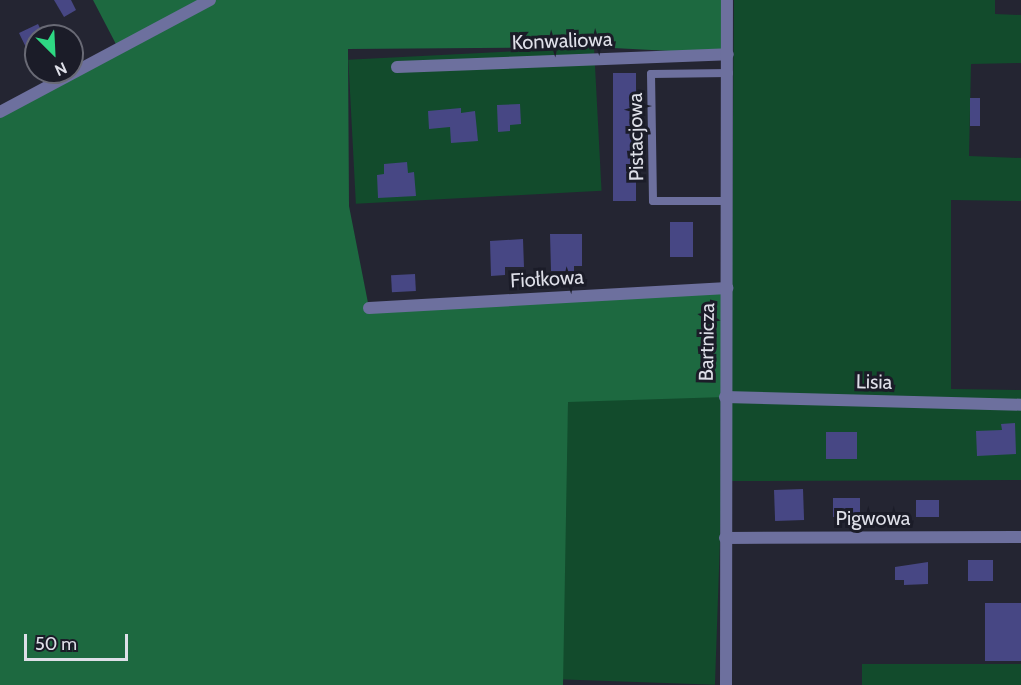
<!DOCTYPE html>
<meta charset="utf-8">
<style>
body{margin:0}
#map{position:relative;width:1021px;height:685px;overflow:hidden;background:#242532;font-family:Cabin,sans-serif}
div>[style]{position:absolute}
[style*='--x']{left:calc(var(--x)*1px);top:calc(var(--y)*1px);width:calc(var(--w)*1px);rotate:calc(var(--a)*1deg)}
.green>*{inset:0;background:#124b2c;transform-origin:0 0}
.forest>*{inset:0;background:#1d6940}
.building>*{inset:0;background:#474784;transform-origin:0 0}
.lane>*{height:8px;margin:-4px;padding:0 4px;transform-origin:4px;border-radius:4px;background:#6d709e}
.street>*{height:12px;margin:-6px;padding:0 6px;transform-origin:6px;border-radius:6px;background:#6d709e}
span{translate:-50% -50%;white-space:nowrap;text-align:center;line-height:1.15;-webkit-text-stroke:6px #1b1c28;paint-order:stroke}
.street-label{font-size:20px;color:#dedfe8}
.north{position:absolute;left:24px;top:24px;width:60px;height:60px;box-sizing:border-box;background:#1b1c28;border:2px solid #696a75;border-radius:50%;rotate:156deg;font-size:16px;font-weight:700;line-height:24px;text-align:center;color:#dedfe8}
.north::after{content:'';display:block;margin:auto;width:21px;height:27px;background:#2ed883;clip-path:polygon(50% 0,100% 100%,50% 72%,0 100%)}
.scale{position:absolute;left:24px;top:634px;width:104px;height:27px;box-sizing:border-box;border:3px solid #dedfe8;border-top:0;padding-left:8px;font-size:18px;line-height:21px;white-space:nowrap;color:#dedfe8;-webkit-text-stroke:4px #1b1c28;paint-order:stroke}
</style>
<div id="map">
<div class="green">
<i style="clip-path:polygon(734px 0,995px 0,995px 14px,1021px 15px,1021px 63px,971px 64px,969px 156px,1021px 158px,1021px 201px,951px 200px,951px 389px,1021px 390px,1021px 480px,730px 481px)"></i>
<i style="left:594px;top:47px;width:144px;height:246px;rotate:87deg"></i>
<i style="left:725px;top:397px;width:288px;height:157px;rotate:92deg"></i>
<i style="left:1021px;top:664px;width:21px;height:159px;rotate:90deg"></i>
</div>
<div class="forest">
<i style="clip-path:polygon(93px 0,727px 0,728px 54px,594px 47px,348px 49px,349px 206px,369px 308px,727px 288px,725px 397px,568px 402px,563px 685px,0 685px,0 110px,118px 48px)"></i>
</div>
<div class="building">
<i style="clip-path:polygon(54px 0,71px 0,76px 10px,64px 17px)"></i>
<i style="clip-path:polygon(38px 24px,43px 34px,36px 36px,36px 68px,19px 33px)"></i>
<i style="left:613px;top:73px;width:23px;height:128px"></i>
<i style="left:970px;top:98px;width:10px;height:28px"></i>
<i style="clip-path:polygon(520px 104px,521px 124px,510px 125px,510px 131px,498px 132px,497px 105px)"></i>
<i style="clip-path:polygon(461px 108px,461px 113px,475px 111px,478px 141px,451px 143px,450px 127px,429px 129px,428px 111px)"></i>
<i style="clip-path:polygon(407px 162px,408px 173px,414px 172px,416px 196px,378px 198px,377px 175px,384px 174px,384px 164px)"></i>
<i style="left:670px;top:222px;width:23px;height:35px"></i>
<i style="clip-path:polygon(550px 234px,582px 234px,582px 266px,574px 266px,574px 271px,551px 271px)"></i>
<i style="clip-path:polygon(523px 239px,524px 267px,505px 267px,505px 275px,491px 276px,490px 241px)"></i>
<i style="left:415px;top:274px;width:17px;height:24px;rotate:87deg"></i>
<i style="clip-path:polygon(1015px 423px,1016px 454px,977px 456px,976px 431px,1002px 430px,1001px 424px)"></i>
<i style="left:826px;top:432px;width:31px;height:27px"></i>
<i style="left:803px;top:489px;width:31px;height:29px;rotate:88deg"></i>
<i style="left:833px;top:498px;width:27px;height:19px"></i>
<i style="left:916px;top:500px;width:23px;height:17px"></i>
<i style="left:968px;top:560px;width:25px;height:21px"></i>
<i style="clip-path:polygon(928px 562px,928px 584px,904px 585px,904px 580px,895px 580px,895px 567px)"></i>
<i style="left:1021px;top:603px;width:58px;height:36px;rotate:90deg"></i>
</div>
<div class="lane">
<i style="--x:728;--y:201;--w:75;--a:180"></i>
<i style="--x:653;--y:201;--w:127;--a:-90.9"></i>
<i style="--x:651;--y:74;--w:78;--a:-0.7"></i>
</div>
<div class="street">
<i style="--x:397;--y:67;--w:331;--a:-2.2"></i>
<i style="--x:0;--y:112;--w:238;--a:-28.1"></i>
<i style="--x:369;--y:308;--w:359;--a:-3.2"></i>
<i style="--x:725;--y:397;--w:296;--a:1.5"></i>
<i style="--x:725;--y:538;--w:296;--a:-0.2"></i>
<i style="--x:726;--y:685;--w:685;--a:-89.92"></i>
</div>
<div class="street-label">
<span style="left:562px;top:41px;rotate:-2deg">Konwaliowa</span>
<span style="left:636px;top:137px;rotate:-91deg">Pistacjowa</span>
<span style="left:547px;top:279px;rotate:-3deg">Fiołkowa</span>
<span style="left:707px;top:342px;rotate:-89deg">Bartnicza</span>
<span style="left:874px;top:382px;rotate:1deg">Lisia</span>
<span style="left:873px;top:518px">Pigwowa</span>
</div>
<div class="north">N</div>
<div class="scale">50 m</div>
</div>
